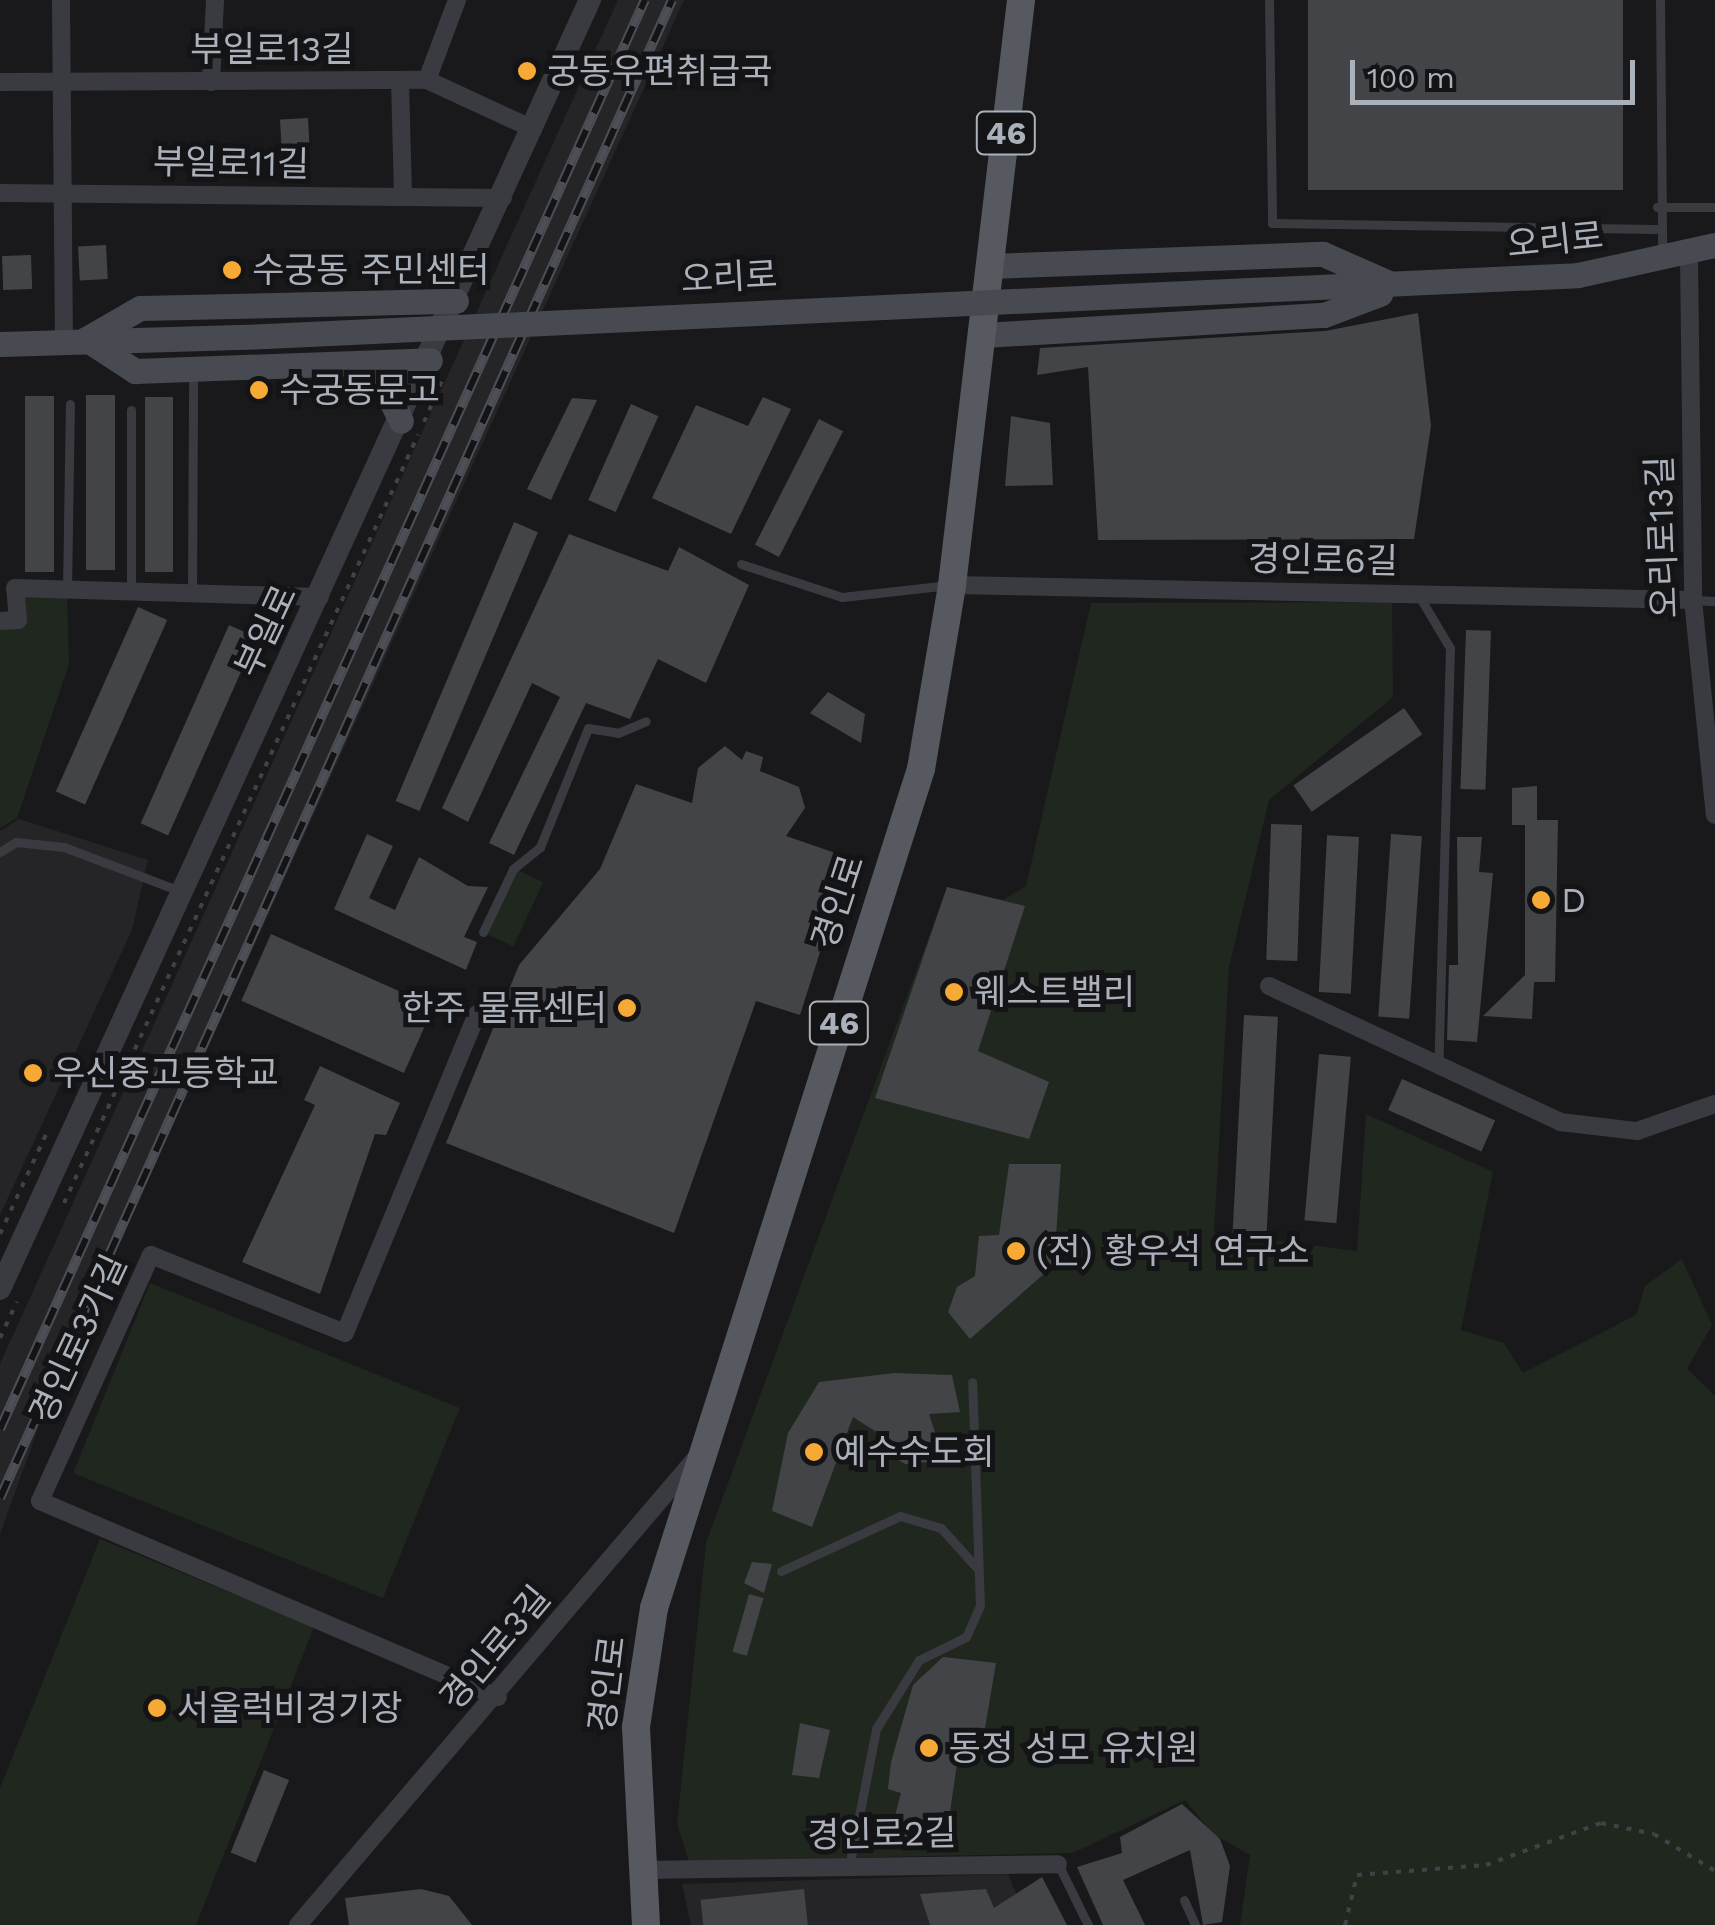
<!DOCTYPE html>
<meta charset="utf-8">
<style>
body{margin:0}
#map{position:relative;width:1715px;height:1925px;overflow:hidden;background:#19191b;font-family:"Work Sans","Noto Sans KR",sans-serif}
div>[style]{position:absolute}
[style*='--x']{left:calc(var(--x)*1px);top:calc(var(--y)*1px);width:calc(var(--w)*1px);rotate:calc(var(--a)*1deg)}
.built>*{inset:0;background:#252528}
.green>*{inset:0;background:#1f271f;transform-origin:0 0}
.building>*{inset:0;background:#434448;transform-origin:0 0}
.path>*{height:4px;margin-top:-2px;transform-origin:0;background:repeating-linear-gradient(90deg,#404248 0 5px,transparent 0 13px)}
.service>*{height:9px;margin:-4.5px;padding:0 4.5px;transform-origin:4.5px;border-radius:4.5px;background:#3a3b40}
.minor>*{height:18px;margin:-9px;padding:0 9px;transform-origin:9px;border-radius:9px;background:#3a3b40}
.tertiary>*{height:22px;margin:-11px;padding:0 11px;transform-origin:11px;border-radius:11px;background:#3a3b40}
.secondary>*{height:25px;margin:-12.5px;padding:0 12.5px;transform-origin:12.5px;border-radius:12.5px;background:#484a51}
.primary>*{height:28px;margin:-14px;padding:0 14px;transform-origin:14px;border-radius:14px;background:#565960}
.rail>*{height:10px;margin-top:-5px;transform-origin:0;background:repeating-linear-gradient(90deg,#141416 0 19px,#4d4f56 0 38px);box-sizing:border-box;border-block:2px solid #4d4f56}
.secondary-bridge>*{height:25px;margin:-12.5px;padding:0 12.5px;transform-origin:12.5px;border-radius:12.5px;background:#484a51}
.dots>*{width:28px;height:28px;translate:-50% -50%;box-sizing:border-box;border:5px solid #141416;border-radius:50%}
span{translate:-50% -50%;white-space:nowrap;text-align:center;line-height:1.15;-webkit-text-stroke:10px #141416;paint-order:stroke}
.shield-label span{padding:2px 8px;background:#141416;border:2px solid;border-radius:8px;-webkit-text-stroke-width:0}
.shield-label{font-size:32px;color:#abb1bb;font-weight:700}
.street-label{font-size:35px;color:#abb1bb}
.poi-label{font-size:35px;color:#abb1bb}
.left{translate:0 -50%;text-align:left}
.right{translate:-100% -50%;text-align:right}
.scale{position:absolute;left:1350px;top:60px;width:285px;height:45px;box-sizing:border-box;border:5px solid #abb1bb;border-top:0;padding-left:12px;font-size:30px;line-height:35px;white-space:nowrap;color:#abb1bb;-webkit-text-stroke:8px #141416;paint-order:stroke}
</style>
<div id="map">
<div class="built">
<i style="clip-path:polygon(618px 0,684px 0,52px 1390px,0 1534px,0 1364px)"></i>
<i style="clip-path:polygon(19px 819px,148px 860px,132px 930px,0 1215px,0 831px)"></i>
<i style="clip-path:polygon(1008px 1874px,1029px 1925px,691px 1925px,682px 1884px)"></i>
</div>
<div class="green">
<i style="clip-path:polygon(67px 593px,69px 664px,17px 818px,0 828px,0 629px,19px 596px)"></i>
<i style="clip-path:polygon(1392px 602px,1393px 697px,1269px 800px,1229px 967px,1214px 1233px,1357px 1251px,1366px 1114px,1493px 1172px,1461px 1330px,1504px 1343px,1523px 1373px,1636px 1315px,1645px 1286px,1682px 1259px,1712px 1325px,1687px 1369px,1715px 1396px,1715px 1925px,1240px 1925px,1250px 1855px,1213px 1834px,1185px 1800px,1073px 1853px,689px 1861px,677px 1824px,706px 1543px,947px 887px,1003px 900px,1026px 886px,1091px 603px)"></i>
<i style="left:517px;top:870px;width:29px;height:71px;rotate:25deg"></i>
<i style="left:150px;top:1283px;width:334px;height:205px;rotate:22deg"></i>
<i style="clip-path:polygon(100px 1539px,314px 1627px,196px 1925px,0 1925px,0 1788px)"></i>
</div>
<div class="building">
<i style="left:1308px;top:0;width:315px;height:190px"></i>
<i style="left:308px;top:118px;width:34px;height:28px;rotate:87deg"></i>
<i style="left:106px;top:245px;width:34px;height:28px;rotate:87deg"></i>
<i style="left:31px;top:255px;width:34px;height:29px;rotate:88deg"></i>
<i style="clip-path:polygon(1418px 313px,1431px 426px,1414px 539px,1098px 540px,1088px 367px,1037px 375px,1040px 348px,1325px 331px)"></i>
<i style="left:86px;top:395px;width:29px;height:175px"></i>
<i style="left:54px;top:396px;width:176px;height:29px;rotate:90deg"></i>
<i style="left:145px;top:397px;width:28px;height:175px"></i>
<i style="clip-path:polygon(763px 397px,791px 409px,731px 534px,652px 498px,696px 405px,748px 426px)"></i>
<i style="clip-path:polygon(572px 398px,597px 400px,551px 500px,527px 489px)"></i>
<i style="left:631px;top:404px;width:30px;height:105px;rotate:24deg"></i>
<i style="clip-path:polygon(1011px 416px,1050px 423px,1053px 485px,1005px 486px)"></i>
<i style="left:819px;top:419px;width:27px;height:141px;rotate:27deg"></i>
<i style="left:514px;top:522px;width:26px;height:303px;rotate:23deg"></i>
<i style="clip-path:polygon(569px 534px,668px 571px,679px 547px,749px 585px,706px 683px,658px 659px,630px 719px,586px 703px,514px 855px,489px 843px,560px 697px,532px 683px,468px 822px,442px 808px)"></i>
<i style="left:138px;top:607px;width:32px;height:202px;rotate:24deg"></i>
<i style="left:229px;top:625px;width:30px;height:217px;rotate:24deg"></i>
<i style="left:1466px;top:630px;width:25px;height:159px;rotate:2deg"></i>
<i style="clip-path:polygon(828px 692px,865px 714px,861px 743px,810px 713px)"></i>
<i style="left:1404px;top:708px;width:32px;height:135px;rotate:55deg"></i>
<i style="clip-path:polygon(725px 746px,742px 760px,746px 751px,763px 757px,760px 771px,799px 787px,805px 808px,786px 836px,850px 858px,800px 1015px,756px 1001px,674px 1233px,446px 1143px,519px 965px,600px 869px,636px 784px,692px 803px,698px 768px)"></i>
<i style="clip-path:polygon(1537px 786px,1537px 820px,1558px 820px,1555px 982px,1534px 982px,1532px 1019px,1483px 1016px,1525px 975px,1525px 825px,1512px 825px,1512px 788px)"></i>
<i style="left:1302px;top:825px;width:136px;height:31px;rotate:92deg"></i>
<i style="clip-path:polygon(367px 834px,393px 846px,369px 898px,395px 910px,419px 857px,468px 886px,488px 887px,464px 937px,477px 942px,466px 970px,334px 909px)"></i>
<i style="left:1391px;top:834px;width:31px;height:183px;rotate:4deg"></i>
<i style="left:1359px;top:837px;width:157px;height:32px;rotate:93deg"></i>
<i style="clip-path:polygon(1457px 837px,1482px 837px,1479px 872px,1493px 873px,1477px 1042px,1447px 1040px,1449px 965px,1458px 965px)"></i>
<i style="clip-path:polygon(947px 887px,1025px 906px,978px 1051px,1049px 1082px,1029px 1139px,875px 1098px)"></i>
<i style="left:271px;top:934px;width:178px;height:73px;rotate:24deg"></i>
<i style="left:1244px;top:1015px;width:34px;height:218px;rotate:3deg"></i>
<i style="left:1319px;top:1054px;width:32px;height:167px;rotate:5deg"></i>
<i style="clip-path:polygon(320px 1066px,400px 1103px,386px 1135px,375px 1134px,320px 1294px,242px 1262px,315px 1105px,304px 1100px)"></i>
<i style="left:1402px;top:1079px;width:102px;height:34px;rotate:24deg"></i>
<i style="clip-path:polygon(1009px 1164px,1061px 1164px,1054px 1265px,970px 1339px,948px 1312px,957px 1287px,975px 1276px,979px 1236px,999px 1235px)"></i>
<i style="clip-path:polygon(894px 1373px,952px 1375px,960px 1412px,929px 1414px,941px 1450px,929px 1462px,905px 1464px,889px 1454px,886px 1438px,853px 1417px,812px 1527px,772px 1511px,788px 1433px,819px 1382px)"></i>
<i style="clip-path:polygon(752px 1562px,772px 1564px,764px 1593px,744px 1583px)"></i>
<i style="left:749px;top:1594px;width:15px;height:60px;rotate:16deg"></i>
<i style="clip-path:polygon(943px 1657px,996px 1663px,985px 1728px,962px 1729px,946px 1840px,903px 1838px,904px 1825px,893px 1823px,901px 1793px,888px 1789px,891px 1762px,913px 1685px)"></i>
<i style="clip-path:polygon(800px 1723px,830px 1730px,819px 1778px,792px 1775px)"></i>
<i style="left:264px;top:1770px;width:27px;height:89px;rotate:22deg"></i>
<i style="clip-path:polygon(1182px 1804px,1220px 1839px,1230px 1866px,1222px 1922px,1203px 1925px,1190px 1850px,1123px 1880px,1145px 1925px,1103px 1925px,1077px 1867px,1122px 1853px,1120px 1837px)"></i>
<i style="clip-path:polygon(1042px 1877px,1067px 1925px,930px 1925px,920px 1894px,986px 1889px,994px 1908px)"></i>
<i style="clip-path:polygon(421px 1889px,449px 1896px,472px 1925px,349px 1925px,345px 1898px)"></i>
<i style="left:804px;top:1889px;width:36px;height:104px;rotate:84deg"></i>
</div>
<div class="path">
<i style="--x:424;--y:422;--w:50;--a:-66.5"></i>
<i style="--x:64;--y:1203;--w:846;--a:-65.25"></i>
<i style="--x:0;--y:1234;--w:115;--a:-65.2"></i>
<i style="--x:0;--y:1338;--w:40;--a:-65"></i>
<i style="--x:1345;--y:1925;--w:51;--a:-76.5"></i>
<i style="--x:1357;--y:1875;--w:129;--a:-4.4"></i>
<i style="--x:1486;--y:1865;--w:122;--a:-20.1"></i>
<i style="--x:1601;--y:1823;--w:54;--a:11.7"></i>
<i style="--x:1654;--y:1834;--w:71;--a:31.2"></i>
</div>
<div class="service">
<i style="--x:1269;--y:0;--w:223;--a:89.2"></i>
<i style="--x:1272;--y:223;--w:384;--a:0.9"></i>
<i style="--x:1660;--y:0;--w:254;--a:89.5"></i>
<i style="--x:1657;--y:207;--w:58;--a:0"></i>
<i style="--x:131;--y:410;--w:182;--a:90"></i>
<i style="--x:741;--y:564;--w:106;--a:18.1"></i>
<i style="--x:842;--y:597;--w:108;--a:-6.4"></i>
<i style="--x:67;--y:590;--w:186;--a:-89.1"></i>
<i style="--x:192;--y:593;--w:222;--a:-89.7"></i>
<i style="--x:1419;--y:596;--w:61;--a:59.2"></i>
<i style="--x:1450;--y:648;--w:417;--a:91.6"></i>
<i style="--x:1693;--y:600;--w:22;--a:3"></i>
<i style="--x:0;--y:852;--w:19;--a:-32"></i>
<i style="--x:16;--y:842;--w:48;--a:5.9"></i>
<i style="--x:64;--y:847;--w:124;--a:20.8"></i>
<i style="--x:483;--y:932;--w:70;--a:-64.5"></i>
<i style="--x:513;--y:869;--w:35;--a:-39"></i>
<i style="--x:540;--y:847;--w:128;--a:-68"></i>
<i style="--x:588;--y:728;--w:30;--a:9"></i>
<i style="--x:618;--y:733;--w:30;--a:-23"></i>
<i style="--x:781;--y:1571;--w:131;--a:-24.8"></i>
<i style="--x:900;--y:1516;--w:43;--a:16.3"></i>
<i style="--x:941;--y:1528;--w:54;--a:48"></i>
<i style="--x:1058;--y:1864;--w:68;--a:63.8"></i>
<i style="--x:849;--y:1867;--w:141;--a:-78.9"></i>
<i style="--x:876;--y:1729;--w:81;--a:-58.1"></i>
<i style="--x:919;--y:1660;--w:52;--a:-26.1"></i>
<i style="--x:966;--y:1637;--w:34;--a:-66"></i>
<i style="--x:980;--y:1606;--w:224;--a:-92"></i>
<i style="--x:1184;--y:1900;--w:27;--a:66"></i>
</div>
<div class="minor">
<i style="--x:61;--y:0;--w:337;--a:89.5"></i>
<i style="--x:427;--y:80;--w:85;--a:-69.4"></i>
<i style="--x:400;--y:81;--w:116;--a:88.5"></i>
<i style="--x:0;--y:82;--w:427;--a:-0.3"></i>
<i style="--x:427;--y:80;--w:117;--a:24.8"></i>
<i style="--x:211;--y:82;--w:82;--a:-87.2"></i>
<i style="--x:0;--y:193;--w:503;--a:0.57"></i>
<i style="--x:1689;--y:256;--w:344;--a:89.3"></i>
<i style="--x:1693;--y:600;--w:216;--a:84.2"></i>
<i style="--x:952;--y:585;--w:741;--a:1.16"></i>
<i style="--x:0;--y:621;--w:18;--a:-3"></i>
<i style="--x:18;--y:620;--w:32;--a:-95"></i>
<i style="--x:15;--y:588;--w:305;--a:1.7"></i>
<i style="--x:1269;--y:986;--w:321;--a:25"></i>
<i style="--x:1560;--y:1122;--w:78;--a:6.7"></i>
<i style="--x:1637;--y:1131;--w:83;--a:-19.1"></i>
<i style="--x:477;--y:1014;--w:345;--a:112.5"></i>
<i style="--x:345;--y:1333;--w:209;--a:-158.1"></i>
<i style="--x:151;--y:1255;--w:270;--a:114.3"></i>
<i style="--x:40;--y:1501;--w:498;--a:23.2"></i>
<i style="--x:639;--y:1870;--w:419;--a:-0.8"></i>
<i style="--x:298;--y:1925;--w:614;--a:-49.56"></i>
</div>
<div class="tertiary">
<i style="--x:0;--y:1289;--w:1418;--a:-65.41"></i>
</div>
<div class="secondary">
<i style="--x:991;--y:266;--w:332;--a:-2.1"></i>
<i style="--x:1323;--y:254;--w:72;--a:23.7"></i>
<i style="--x:1207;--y:292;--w:371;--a:-2.6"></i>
<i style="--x:1578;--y:275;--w:140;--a:-12.4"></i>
<i style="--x:984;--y:335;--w:341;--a:-3.4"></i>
<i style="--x:1324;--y:315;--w:60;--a:-20.6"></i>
<i style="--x:86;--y:339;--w:62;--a:-29.9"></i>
<i style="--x:140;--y:308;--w:316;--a:-1.3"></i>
<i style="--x:86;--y:339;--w:59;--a:33.1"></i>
<i style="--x:135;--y:371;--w:295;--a:-2.1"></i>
<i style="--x:0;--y:344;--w:266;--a:-1.7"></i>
<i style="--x:352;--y:364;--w:35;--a:31"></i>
<i style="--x:382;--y:382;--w:43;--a:64"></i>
</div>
<div class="primary">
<i style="--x:646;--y:1925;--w:198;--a:-92.9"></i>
<i style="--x:636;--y:1727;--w:120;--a:-81.4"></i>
<i style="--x:654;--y:1608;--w:880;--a:-72.35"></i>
<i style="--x:921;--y:769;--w:187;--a:-80.4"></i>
<i style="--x:952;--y:585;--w:589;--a:-83.27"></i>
</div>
<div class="rail">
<i style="--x:0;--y:1429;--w:1568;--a:-65.71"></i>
<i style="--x:0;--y:1498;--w:1642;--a:-65.84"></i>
</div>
<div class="secondary-bridge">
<i style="--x:266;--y:336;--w:942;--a:-2.68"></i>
</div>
<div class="dots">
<i style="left:527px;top:71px;background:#f7a935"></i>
<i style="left:232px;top:270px;background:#f7a935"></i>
<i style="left:259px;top:390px;background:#f7a935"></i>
<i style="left:1541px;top:900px;background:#f7a935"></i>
<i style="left:954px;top:992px;background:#f7a935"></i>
<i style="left:627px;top:1008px;background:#f7a935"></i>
<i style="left:33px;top:1073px;background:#f7a935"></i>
<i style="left:1016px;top:1251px;background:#f7a935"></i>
<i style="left:814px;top:1452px;background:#f7a935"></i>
<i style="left:157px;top:1708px;background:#f7a935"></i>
<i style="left:929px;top:1748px;background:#f7a935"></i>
</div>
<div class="shield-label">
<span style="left:1006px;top:133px">46</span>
<span style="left:839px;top:1023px">46</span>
</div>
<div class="street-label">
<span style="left:272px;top:49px">부일로13길</span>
<span style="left:231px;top:163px;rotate:1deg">부일로11길</span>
<span style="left:1555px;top:240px;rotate:-6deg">오리로</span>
<span style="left:729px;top:277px;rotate:-3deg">오리로</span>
<span style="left:1662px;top:537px;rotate:-92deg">오리로13길</span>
<span style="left:1323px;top:560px;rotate:1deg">경인로6길</span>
<span style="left:266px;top:631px;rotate:-65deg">부일로</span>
<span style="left:838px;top:902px;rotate:-72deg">경인로</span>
<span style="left:78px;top:1339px;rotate:-65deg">경인로3가길</span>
<span style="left:495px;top:1648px;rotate:-50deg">경인로3길</span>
<span style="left:607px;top:1684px;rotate:-83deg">경인로</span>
<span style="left:882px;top:1834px;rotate:-1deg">경인로2길</span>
</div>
<div class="poi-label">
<span class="left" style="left:547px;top:71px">궁동우편취급국</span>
<span class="left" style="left:252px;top:270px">수궁동 주민센터</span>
<span class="left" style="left:279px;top:390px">수궁동문고</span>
<span class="left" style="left:1561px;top:900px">D</span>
<span class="left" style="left:974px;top:992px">웨스트밸리</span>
<span class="right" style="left:607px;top:1008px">한주 물류센터</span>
<span class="left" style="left:53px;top:1073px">우신중고등학교</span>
<span class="left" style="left:1036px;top:1251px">(전) 황우석 연구소</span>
<span class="left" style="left:834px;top:1452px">예수수도회</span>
<span class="left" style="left:177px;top:1708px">서울럭비경기장</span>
<span class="left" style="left:949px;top:1748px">동정 성모 유치원</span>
</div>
<div class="scale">100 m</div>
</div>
